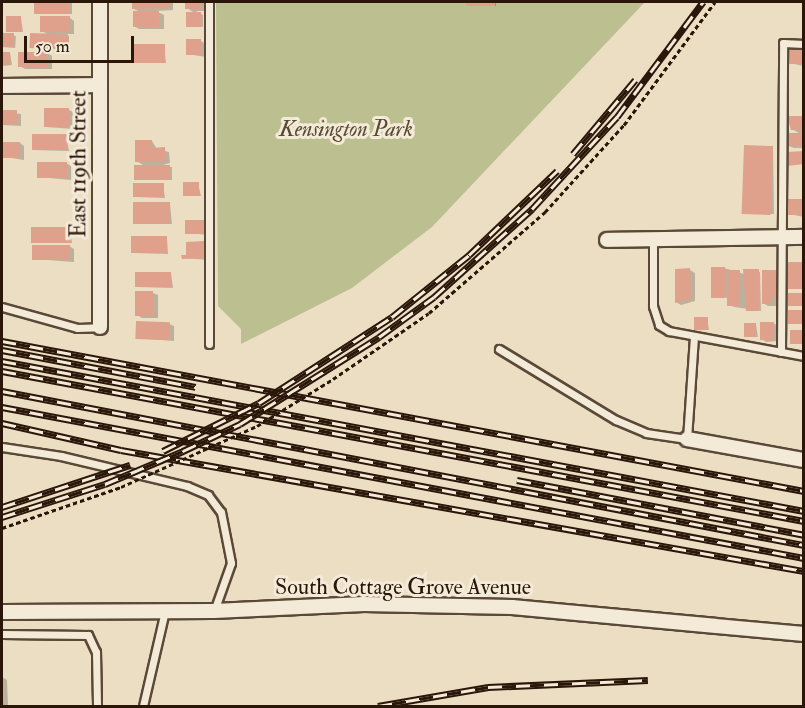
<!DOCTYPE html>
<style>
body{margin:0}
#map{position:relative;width:805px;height:708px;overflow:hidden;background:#ecdec3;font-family:"IM FELL Double Pica",serif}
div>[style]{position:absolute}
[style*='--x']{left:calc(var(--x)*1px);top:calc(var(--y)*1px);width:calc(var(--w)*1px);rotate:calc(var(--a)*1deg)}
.green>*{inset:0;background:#bcc091}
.shadow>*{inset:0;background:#0003;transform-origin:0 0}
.building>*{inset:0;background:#e0a18c;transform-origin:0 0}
.path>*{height:3px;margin-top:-1.5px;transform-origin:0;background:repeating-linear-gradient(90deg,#2b170a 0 4.5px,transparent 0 7.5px)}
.roads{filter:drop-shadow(2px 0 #5b4938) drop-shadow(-2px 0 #5b4938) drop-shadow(0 2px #5b4938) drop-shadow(0 -2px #5b4938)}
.lane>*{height:7px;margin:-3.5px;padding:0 3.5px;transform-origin:3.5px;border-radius:3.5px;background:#f3ead8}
.street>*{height:14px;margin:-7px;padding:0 7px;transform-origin:7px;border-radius:7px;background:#f3ead8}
.rail>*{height:7px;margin-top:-3.5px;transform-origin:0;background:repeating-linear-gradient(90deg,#f3ead8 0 14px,#2b170a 0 28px);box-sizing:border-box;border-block:2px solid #2b170a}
.path-bridge>*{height:3px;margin-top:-1.5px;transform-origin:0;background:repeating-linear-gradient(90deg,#2b170a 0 4.5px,transparent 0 7.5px)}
span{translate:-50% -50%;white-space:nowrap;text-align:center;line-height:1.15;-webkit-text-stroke:6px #f3ead8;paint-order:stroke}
.park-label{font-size:22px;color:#564a32;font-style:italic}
.street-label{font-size:22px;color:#2b170a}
.frame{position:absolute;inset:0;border:3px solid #2b170a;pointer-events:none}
.scale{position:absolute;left:24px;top:36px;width:110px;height:27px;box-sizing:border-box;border:3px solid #2b170a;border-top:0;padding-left:8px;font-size:18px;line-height:21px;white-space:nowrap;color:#2b170a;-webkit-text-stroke:4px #f3ead8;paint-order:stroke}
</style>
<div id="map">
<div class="green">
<i style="clip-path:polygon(216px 2px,645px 2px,432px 227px,352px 288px,241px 344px,241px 329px,218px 306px)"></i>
</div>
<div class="shadow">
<i style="left:36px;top:2px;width:36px;height:12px"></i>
<i style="clip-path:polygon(133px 2px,173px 2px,173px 10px,156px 11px,164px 15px,164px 29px,139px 29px,134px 26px,140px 12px,134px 9px)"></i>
<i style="clip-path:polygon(187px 2px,206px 2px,206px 11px,196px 11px,203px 15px,203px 27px,187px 26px,196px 14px,187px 8px)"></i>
<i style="left:467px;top:2px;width:29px;height:4px"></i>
<i style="clip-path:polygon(21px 18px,23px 32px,8px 31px)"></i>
<i style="clip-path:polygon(70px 18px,74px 21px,74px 34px,65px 34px,69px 36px,69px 49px,31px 47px,49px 35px,42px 31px)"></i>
<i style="left:2px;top:35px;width:14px;height:12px;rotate:4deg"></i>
<i style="clip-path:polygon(201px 41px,206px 44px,206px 57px,187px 54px)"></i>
<i style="clip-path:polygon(164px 46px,166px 63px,136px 63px)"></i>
<i style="clip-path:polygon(804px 51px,804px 66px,789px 63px)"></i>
<i style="clip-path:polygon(10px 53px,12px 65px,2px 66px,2px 54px)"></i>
<i style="clip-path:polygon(20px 53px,47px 53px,52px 56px,52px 69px,25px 69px,20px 66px)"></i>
<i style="clip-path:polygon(69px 110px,73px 112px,74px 129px,46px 127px)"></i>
<i style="clip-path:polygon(2px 112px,21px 114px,21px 126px,2px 125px)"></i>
<i style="clip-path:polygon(804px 117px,804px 148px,794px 148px,789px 146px,802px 135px,792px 129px)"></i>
<i style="clip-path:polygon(66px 136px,69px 151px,33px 150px)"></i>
<i style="clip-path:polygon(152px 141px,157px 149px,169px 152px,170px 163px,156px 167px,172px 167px,172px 180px,135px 179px,146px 167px,137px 161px)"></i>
<i style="clip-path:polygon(20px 143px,24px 146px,24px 160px,5px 157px)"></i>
<i style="clip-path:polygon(773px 147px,774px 214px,747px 214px)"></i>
<i style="clip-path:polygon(66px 163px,71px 166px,71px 180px,38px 177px)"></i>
<i style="clip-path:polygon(198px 183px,201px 196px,185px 196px)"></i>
<i style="clip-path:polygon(163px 185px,165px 198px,135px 197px)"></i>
<i style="clip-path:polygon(804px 201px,804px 217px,789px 214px,802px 201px)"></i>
<i style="clip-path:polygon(170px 204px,172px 224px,134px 223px)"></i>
<i style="clip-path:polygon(204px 221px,208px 224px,209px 235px,187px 233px)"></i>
<i style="clip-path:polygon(70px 228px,72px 243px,33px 242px)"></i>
<i style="clip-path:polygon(167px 238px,168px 254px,134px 253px)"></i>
<i style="clip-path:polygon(204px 243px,209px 246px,209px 260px,183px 258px)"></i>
<i style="clip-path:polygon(69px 246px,74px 249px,74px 262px,34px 259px)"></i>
<i style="clip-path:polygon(724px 268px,744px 274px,760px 272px,761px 311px,734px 307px,729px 305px,729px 298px,713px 297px)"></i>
<i style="clip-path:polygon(690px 270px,695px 273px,695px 301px,681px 305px,676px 302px)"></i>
<i style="clip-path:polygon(775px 272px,780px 274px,780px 300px,776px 300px,776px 306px,768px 306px,763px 303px)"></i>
<i style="clip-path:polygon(171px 273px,173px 288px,137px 287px)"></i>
<i style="clip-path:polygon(153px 293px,158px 295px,158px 318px,142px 318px,137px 315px)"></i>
<i style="clip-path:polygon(707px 318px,709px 330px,696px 330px)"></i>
<i style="clip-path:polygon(773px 323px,778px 326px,778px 341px,766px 342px,762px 339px)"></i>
<i style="clip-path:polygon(169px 324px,174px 326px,174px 341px,137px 338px)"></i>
<i style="clip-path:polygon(756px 325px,758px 337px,746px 336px)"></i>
<i style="clip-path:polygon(2px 677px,7px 680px,8px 706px,2px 706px)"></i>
</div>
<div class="building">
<i style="left:34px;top:2px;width:36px;height:12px"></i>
<i style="clip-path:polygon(132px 2px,169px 2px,169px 8px,132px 9px)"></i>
<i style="left:185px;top:2px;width:17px;height:7px"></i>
<i style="left:466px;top:2px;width:29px;height:4px"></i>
<i style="left:133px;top:11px;width:26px;height:16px"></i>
<i style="left:186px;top:12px;width:15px;height:15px"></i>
<i style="left:21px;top:16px;width:16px;height:15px;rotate:90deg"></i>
<i style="left:40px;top:16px;width:30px;height:16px"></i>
<i style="left:14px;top:33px;width:14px;height:12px;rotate:90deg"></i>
<i style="left:30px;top:33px;width:38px;height:15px;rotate:2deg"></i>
<i style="left:186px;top:39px;width:15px;height:16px"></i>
<i style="left:132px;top:44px;width:33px;height:19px"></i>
<i style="left:804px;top:49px;width:15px;height:16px;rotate:90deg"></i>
<i style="left:2px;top:52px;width:8px;height:13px"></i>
<i style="left:18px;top:52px;width:29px;height:15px"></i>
<i style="left:69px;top:108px;width:19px;height:25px;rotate:90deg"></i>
<i style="left:2px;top:110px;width:15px;height:14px"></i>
<i style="clip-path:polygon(787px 116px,804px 116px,804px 130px,791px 130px)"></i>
<i style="left:787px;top:133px;width:17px;height:13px"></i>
<i style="left:67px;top:134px;width:16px;height:35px;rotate:90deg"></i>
<i style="clip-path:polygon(135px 140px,152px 140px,152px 148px,165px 147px,166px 161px,135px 162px)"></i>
<i style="left:3px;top:142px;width:17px;height:16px"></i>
<i style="left:744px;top:145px;width:29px;height:69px;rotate:2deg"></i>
<i style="clip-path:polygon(804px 151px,804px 164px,787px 166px,787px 152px)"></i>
<i style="left:37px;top:162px;width:30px;height:16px"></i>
<i style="left:134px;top:165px;width:36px;height:15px"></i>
<i style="left:199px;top:182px;width:14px;height:16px;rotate:90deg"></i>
<i style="left:164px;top:183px;width:14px;height:31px;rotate:90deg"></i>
<i style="left:788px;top:199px;width:15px;height:16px"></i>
<i style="left:170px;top:202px;width:22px;height:37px;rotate:90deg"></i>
<i style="left:185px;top:220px;width:19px;height:14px"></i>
<i style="left:71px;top:227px;width:16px;height:40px;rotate:90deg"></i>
<i style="left:131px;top:236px;width:36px;height:17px"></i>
<i style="clip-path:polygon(204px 241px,205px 258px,182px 259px,181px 255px,186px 255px,186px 242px)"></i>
<i style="left:70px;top:245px;width:15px;height:38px;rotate:90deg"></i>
<i style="left:803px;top:262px;width:27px;height:15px;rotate:90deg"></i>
<i style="left:711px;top:267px;width:14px;height:31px"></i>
<i style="clip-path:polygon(690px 268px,691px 299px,675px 303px,675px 269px)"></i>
<i style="clip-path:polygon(743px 269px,759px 269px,759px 311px,746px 311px)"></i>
<i style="left:727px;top:270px;width:13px;height:36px"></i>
<i style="clip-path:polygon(762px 270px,776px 270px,776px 298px,771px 298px,771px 304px,762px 304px)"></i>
<i style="left:171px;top:272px;width:15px;height:36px;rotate:90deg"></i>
<i style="left:135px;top:291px;width:18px;height:25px"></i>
<i style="left:788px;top:293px;width:15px;height:13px"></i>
<i style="left:788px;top:310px;width:16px;height:14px"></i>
<i style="left:694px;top:317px;width:14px;height:13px"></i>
<i style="left:136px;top:321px;width:34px;height:18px;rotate:2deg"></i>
<i style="left:760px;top:322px;width:14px;height:18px"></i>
<i style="left:744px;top:323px;width:12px;height:14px"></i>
<i style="left:804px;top:330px;width:14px;height:14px;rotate:90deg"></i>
</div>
<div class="path">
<i style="--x:333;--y:379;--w:116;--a:-34.5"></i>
<i style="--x:429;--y:313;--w:154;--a:-41"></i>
<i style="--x:545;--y:212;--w:118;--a:-47.8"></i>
<i style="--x:624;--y:125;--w:153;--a:-53.5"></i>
<i style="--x:2;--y:528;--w:126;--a:-19"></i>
</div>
<div class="roads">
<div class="lane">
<i style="--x:653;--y:240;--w:66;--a:90"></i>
<i style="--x:653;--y:306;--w:20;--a:72"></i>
<i style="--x:659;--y:325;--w:12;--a:31"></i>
<i style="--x:669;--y:331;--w:137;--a:10.5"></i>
<i style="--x:2;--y:307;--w:78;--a:15.6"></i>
<i style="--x:77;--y:328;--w:23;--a:-2"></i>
<i style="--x:209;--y:344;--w:342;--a:-90"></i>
<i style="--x:499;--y:349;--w:137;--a:31.3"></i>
<i style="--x:616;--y:420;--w:33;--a:23"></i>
<i style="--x:646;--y:433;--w:41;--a:8.3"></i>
<i style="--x:687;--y:439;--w:103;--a:-86.1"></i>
<i style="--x:781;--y:352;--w:309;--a:-89.6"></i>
<i style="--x:783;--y:43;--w:21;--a:3"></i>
<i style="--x:2;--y:447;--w:60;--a:8.7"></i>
<i style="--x:61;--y:456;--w:130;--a:13.4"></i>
<i style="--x:187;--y:486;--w:23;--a:23"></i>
<i style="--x:208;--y:495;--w:21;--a:53"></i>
<i style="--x:221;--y:512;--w:52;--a:78.9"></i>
<i style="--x:231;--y:563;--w:51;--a:109.5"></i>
<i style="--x:2;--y:634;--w:86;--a:0.7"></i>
<i style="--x:88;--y:635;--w:19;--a:65"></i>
<i style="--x:96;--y:652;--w:54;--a:88.9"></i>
<i style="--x:143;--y:706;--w:98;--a:-77"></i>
</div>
<div class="street">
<i style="--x:100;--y:2;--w:325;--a:90"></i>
<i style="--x:2;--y:86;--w:98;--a:-0.6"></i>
<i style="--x:607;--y:240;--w:197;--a:-0.9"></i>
<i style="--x:687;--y:439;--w:119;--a:10.2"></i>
<i style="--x:2;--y:612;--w:212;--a:-0.3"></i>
<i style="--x:214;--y:611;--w:150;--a:-2.7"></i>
<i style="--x:364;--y:604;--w:148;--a:1.2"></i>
<i style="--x:512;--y:607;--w:293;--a:5.3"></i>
</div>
</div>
<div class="rail">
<i style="--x:573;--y:154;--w:97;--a:-50"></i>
<i style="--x:2;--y:341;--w:816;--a:10.59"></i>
<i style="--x:2;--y:350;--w:197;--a:10.8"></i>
<i style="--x:2;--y:361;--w:816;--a:10.59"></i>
<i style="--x:2;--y:371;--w:816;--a:10.59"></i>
<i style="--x:2;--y:391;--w:817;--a:10.87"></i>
<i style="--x:2;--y:407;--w:816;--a:10.66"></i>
<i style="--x:2;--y:423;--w:122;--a:12.8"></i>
<i style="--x:121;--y:450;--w:694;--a:10.05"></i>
<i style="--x:163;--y:451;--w:107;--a:-26.6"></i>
<i style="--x:259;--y:403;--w:158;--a:-32.9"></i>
<i style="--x:392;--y:317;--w:99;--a:-38.8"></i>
<i style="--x:469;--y:255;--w:122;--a:-43.7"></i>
<i style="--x:517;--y:480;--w:292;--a:10.8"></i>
<i style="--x:2;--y:507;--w:135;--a:-18.2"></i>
<i style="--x:2;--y:517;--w:108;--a:-17.8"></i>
<i style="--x:105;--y:484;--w:85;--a:-22.9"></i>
<i style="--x:183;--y:451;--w:63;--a:-25.3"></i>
<i style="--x:240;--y:424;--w:164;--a:-32"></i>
<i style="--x:379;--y:337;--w:68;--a:-36"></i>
<i style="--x:434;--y:297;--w:132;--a:-41.9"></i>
<i style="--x:532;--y:209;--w:125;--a:-47.3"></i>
<i style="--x:617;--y:117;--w:144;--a:-53.2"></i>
<i style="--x:378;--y:706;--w:112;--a:-9.8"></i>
<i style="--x:488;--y:687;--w:160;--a:-2.5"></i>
</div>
<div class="path-bridge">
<i style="--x:121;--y:487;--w:149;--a:-24.2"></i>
<i style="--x:257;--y:426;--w:89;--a:-31.7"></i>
</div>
<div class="park-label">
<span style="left:346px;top:130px">Kensington Park</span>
</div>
<div class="street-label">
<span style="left:79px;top:164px;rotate:-90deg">East 119th Street</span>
<span style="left:403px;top:588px">South Cottage Grove Avenue</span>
</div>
<div class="frame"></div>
<div class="scale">50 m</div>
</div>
